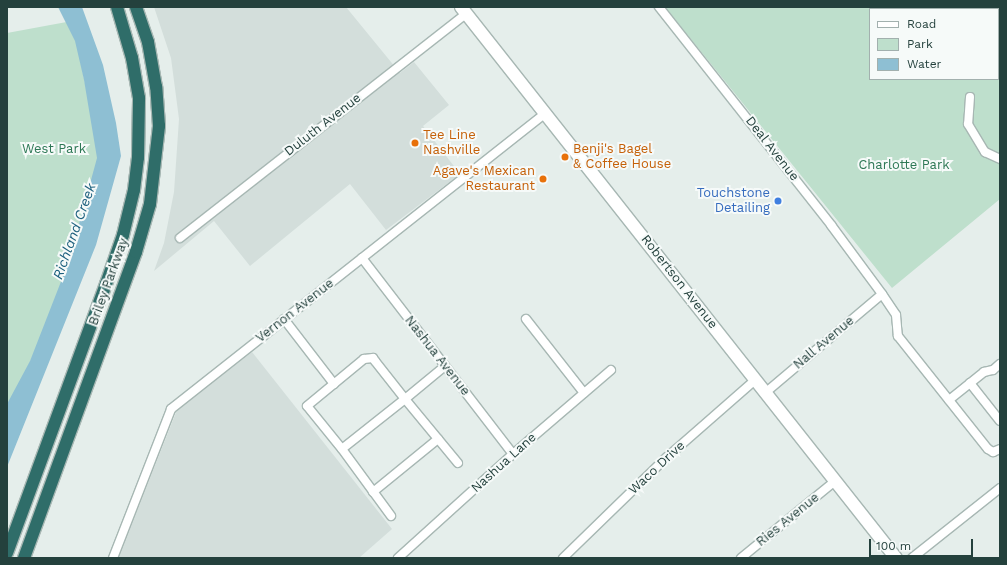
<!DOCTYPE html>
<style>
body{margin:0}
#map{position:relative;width:1007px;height:565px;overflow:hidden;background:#e5eeeb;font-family:"Work Sans",sans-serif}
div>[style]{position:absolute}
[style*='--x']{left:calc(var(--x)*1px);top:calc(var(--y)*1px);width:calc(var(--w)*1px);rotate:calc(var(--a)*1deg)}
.built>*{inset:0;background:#d3dedb}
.green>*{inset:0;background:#bedfcc}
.water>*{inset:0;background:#8ebfd3}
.roads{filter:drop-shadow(1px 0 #a7b7b3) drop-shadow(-1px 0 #a7b7b3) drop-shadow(0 1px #a7b7b3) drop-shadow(0 -1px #a7b7b3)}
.street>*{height:8px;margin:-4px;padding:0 4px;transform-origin:4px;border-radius:4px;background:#fff}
.secondary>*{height:12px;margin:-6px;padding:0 6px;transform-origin:6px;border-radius:6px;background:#fff}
.highway>*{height:12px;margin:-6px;padding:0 6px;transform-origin:6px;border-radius:6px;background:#2f6d69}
.dots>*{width:11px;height:11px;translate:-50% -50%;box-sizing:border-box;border:2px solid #f6faf9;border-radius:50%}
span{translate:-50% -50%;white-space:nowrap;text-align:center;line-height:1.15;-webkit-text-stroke:4px #f6faf9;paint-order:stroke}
.street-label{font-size:13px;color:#24413d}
.food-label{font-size:13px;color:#c56008}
.left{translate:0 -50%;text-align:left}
.right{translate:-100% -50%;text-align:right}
.park-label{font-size:13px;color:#2d7855}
.shop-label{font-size:13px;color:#366cbe}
.water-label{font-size:14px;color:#1d607e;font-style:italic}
.frame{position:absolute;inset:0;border:8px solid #24413d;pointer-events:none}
.legend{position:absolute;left:869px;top:8px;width:130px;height:72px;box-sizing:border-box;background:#f6faf9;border:1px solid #a2b0ae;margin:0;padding:5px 7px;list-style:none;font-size:12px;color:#24413d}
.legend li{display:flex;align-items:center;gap:8px;height:20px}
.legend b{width:20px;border:1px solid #a2b0ae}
.scale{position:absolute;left:869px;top:539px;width:104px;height:18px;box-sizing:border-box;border:2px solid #24413d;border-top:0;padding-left:5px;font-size:12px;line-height:14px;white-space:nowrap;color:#24413d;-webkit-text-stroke:3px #f6faf9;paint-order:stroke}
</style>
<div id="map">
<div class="built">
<i style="clip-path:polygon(154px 7px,346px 7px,400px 73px,414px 62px,449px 105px,423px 126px,460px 174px,386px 230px,350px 184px,250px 266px,214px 221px,154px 271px,164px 243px,174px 192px,179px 119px,171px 58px)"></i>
<i style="clip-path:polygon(252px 352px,392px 529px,359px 558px,118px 558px,177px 410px)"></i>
</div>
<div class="green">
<i style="clip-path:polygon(evenodd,665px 7px,1000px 7px,1000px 199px,892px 288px,665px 7px,870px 9px,998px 9px,998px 79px,870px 79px,870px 9px)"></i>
<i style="clip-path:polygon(72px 21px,102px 165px,79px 255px,7px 412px,7px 33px)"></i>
</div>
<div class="water">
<i style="clip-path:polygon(58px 7px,82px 7px,103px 65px,116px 123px,121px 156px,96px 245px,7px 467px,7px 404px,30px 361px,69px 261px,97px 158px,84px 80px,75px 41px)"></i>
</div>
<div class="roads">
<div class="street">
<i style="--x:659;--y:7;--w:278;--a:51.7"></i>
<i style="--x:831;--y:225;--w:86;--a:53.5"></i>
<i style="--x:882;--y:294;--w:25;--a:56"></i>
<i style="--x:896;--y:315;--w:21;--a:85"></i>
<i style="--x:898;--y:336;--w:144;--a:51.5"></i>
<i style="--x:988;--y:449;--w:6;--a:31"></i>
<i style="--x:993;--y:452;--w:8;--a:-23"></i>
<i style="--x:970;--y:97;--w:27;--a:94"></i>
<i style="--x:968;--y:124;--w:33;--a:59"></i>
<i style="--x:985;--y:152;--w:17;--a:25"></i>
<i style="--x:180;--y:238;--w:363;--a:-38.1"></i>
<i style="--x:362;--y:258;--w:247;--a:52.4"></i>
<i style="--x:284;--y:319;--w:82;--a:52.4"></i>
<i style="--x:526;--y:319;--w:94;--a:51.9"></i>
<i style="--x:445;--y:366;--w:52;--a:140.5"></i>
<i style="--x:405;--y:399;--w:80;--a:141.6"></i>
<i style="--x:342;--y:449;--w:55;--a:-129.1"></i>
<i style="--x:307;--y:406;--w:74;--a:-39.5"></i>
<i style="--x:364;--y:359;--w:9;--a:-6"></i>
<i style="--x:373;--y:358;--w:4;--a:56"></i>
<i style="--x:375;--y:361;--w:48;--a:51.7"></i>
<i style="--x:405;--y:399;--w:83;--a:50.4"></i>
<i style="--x:970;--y:383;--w:48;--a:51.7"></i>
<i style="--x:765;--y:393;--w:153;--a:-40.2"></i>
<i style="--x:949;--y:400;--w:45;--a:-38.7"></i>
<i style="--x:984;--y:372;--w:9;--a:-13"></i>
<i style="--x:993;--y:370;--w:9;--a:-41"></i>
<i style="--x:342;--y:449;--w:83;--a:53.8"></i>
<i style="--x:373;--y:492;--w:84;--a:-39.2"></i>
<i style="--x:113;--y:558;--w:160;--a:-68.7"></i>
<i style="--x:171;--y:409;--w:476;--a:-38.3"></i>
<i style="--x:398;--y:558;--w:155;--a:-42.1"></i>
<i style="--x:513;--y:454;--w:129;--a:-40.6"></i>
<i style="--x:563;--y:558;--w:144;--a:-44.2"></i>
<i style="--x:666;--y:458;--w:118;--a:-41.2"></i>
<i style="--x:741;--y:558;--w:122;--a:-39.3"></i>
<i style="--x:912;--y:558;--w:112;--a:-38.5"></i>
</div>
<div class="secondary">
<i style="--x:461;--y:7;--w:702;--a:51.71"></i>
</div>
<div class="highway">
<i style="--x:7;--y:553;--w:287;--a:-69.8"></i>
<i style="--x:106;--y:284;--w:52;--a:-70.9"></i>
<i style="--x:123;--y:235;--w:46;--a:-76.3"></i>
<i style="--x:134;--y:190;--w:32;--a:-83"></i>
<i style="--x:138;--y:158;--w:60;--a:-89"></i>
<i style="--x:139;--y:98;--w:41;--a:-99.9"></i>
<i style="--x:132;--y:58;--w:53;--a:-106.4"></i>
<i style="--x:24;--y:558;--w:326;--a:-69.9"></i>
<i style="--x:136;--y:252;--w:50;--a:-73.7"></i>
<i style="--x:150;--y:204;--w:79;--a:-83.4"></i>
<i style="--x:159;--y:126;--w:39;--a:-94"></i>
<i style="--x:156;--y:87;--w:46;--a:-100.1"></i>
<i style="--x:148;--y:42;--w:37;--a:-109"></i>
</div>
</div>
<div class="dots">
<i style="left:415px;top:143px;background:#e8710a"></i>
<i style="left:565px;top:157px;background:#e8710a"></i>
<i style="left:543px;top:179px;background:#e8710a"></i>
<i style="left:778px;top:201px;background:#3f7fe0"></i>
</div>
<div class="street-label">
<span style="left:323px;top:125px;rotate:-38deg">Duluth Avenue</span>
<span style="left:772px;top:149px;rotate:52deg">Deal Avenue</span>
<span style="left:109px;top:282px;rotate:-70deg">Briley Parkway</span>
<span style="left:679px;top:282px;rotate:52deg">Robertson Avenue</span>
<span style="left:295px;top:311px;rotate:-38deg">Vernon Avenue</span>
<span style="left:824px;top:343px;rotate:-40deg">Nall Avenue</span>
<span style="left:437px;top:356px;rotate:52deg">Nashua Avenue</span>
<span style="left:504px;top:463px;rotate:-42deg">Nashua Lane</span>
<span style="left:657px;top:468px;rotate:-43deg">Waco Drive</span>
<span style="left:788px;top:520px;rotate:-39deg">Ries Avenue</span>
</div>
<div class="food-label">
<span class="left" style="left:423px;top:143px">Tee Line<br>Nashville</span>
<span class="left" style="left:573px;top:157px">Benji's Bagel<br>&amp; Coffee House</span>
<span class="right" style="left:535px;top:179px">Agave's Mexican<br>Restaurant</span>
</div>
<div class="park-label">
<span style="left:54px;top:149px">West Park</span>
<span style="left:904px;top:165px">Charlotte Park</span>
</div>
<div class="shop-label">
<span class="right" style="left:770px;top:201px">Touchstone<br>Detailing</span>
</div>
<div class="water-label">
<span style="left:74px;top:231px;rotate:-70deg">Richland Creek</span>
</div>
<div class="frame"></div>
<ul class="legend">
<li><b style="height:5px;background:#fff"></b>Road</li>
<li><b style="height:11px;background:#bedfcc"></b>Park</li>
<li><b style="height:11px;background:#8ebfd3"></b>Water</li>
</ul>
<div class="scale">100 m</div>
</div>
